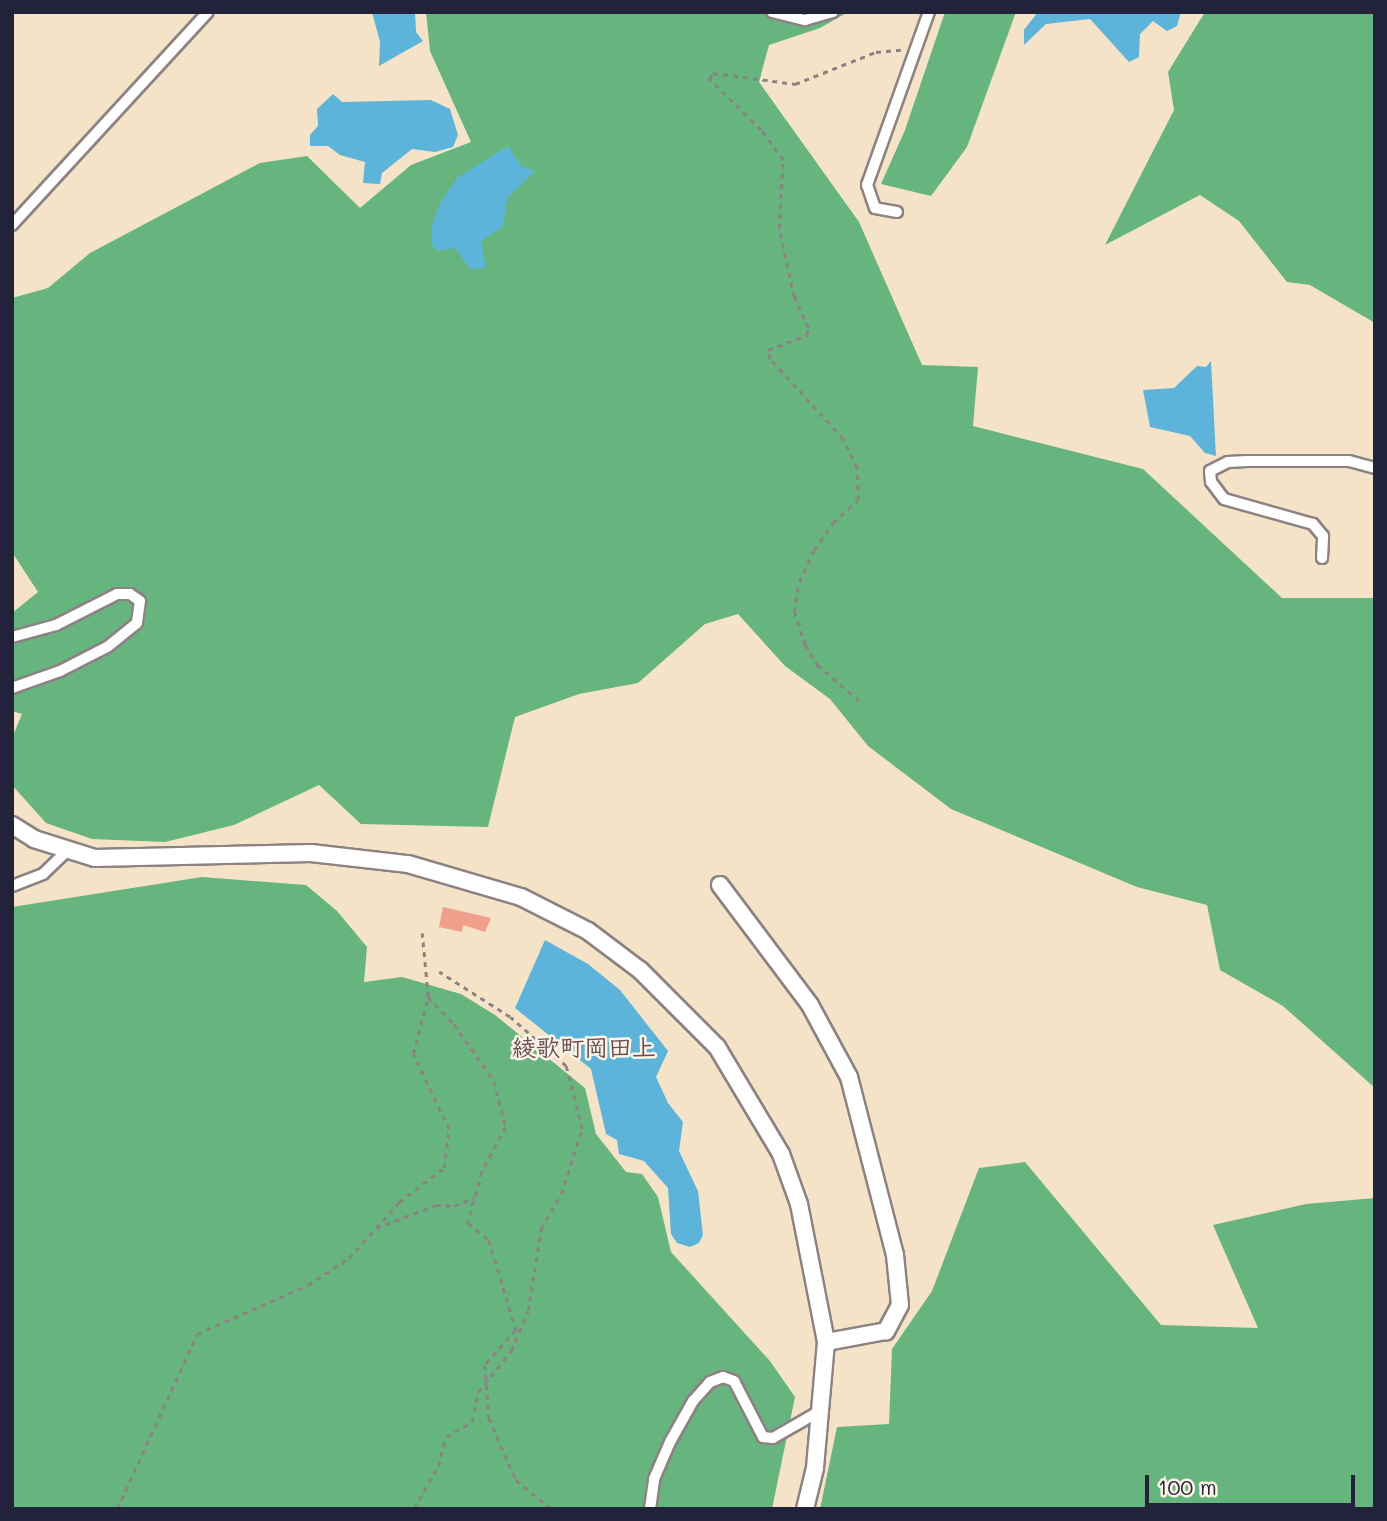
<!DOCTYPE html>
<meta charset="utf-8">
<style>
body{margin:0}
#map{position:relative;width:1387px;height:1521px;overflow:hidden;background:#f5e3c8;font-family:Mali,"Klee One",sans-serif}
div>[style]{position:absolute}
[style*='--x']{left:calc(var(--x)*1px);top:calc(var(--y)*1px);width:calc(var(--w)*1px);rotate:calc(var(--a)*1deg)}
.forest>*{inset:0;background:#66b57e}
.water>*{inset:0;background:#5db4da}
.building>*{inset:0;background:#ef9f8b}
.path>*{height:2.5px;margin-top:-1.25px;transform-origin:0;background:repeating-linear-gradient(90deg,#8c8282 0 5px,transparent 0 10px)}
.roads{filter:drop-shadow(2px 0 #8c8282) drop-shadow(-2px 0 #8c8282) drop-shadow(0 2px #8c8282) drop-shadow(0 -2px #8c8282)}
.street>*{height:10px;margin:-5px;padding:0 5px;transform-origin:5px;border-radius:5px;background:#fff}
.secondary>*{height:16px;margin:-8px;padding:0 8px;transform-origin:8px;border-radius:8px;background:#fff}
span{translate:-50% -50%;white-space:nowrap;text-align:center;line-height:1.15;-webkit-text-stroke:5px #fcf5e5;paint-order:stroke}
.quarter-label{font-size:24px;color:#6a4e57;font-weight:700}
.frame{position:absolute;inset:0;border:14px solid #22223b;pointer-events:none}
.scale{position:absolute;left:1145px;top:1475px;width:210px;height:32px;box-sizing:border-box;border:4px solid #22223b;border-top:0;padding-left:9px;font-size:21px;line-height:24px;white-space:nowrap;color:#22223b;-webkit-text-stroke:5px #fcf5e5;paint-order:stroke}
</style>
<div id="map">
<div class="forest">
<i style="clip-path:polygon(426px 12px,848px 12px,820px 28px,769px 45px,759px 82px,859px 222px,922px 365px,978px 367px,973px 426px,1143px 469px,1282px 598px,1375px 598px,1375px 1088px,1283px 1006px,1220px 970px,1207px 905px,1137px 887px,951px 809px,868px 746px,830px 699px,785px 666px,738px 614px,705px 624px,638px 683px,579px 694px,515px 717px,488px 827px,361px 824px,319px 785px,234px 825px,165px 842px,92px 839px,46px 823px,12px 785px,12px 738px,22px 714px,12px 711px,12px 613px,38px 592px,12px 552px,12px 298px,48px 288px,90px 253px,260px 163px,307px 156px,360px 208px,411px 165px,471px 142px,430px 51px)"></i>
<i style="clip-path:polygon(945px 12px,1016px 12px,967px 147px,931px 196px,881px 184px,905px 130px)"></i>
<i style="clip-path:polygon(1205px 12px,1375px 12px,1375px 323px,1310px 285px,1287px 282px,1239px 221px,1200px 195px,1105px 245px,1174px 110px,1168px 72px)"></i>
<i style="clip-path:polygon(202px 877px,306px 885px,337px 911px,367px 947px,364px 982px,402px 977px,461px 994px,495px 1015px,585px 1088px,596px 1134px,626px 1172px,642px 1174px,658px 1197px,671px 1252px,770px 1361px,795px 1397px,772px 1509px,12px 1509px,12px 907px)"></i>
<i style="clip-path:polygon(1025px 1162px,1161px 1325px,1258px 1328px,1213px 1225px,1306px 1204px,1375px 1198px,1375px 1509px,820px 1509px,837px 1427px,889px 1424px,892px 1349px,932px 1291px,979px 1168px)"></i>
</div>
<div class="water">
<i style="clip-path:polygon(372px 12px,415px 12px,416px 32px,423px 41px,379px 66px,380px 42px)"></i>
<i style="clip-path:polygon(1038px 12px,1181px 12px,1177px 26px,1167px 31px,1153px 21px,1140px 34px,1139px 57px,1129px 62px,1090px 19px,1046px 24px,1024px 45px,1024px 30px)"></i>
<i style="clip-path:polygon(333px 94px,342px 102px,431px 100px,450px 109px,458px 135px,453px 147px,435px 152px,412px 149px,382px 173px,380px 184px,363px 183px,365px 162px,340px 155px,328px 146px,310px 146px,310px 135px,318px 126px,317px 109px)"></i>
<i style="clip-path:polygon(508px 146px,522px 167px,535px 171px,508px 197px,502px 227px,481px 241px,486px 268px,470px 269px,455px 248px,439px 251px,432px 246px,432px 225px,439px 205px,457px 178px)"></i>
<i style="clip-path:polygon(1211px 361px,1216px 456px,1205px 453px,1190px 436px,1150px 427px,1143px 390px,1174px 388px,1197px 366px,1206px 367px)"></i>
<i style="clip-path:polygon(545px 940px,588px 964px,620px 990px,668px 1051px,656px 1077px,668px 1103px,683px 1122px,679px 1151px,698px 1191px,703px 1235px,699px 1243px,690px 1247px,677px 1243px,671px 1234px,668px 1188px,644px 1161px,619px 1154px,617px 1140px,606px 1134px,591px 1069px,515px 1008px)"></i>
</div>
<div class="building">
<i style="clip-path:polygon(443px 907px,491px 918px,485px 932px,463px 925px,462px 932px,439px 927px)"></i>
</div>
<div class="path">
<i style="--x:859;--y:701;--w:54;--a:-139.5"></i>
<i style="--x:818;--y:666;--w:25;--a:-122"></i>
<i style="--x:805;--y:645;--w:35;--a:-108"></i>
<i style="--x:794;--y:612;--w:30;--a:-81"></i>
<i style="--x:799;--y:582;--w:35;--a:-65"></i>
<i style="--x:814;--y:550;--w:33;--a:-55"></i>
<i style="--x:833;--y:523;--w:34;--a:-43"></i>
<i style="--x:858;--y:500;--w:32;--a:-92"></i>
<i style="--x:857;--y:468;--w:32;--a:-116"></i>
<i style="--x:843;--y:439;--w:108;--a:-132.4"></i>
<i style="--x:770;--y:359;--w:9;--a:-103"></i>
<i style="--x:768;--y:350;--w:42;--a:-21"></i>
<i style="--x:807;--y:335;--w:7;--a:-82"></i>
<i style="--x:808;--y:328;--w:34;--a:-114"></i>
<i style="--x:794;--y:297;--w:70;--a:-102.4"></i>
<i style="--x:779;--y:229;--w:69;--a:-86.7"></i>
<i style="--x:783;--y:160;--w:37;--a:-126"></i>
<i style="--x:761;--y:130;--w:73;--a:-135.6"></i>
<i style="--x:709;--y:79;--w:7;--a:-56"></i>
<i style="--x:713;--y:73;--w:83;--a:7.6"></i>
<i style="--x:795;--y:84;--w:87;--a:-21.6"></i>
<i style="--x:876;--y:52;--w:25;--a:-5"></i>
<i style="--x:428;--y:997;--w:37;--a:46"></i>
<i style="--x:454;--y:1024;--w:70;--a:54.9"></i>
<i style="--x:494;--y:1081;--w:48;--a:75.4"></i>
<i style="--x:506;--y:1127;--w:51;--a:118.1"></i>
<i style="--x:482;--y:1172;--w:53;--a:105.4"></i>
<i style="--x:468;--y:1223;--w:27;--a:39"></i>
<i style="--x:489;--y:1240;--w:94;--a:73.3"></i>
<i style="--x:516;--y:1330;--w:47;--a:131.5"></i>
<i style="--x:485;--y:1365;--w:53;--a:85.7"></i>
<i style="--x:489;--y:1418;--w:68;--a:66.5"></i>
<i style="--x:516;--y:1480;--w:46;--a:38.9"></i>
<i style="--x:376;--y:1228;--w:64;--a:-21"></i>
<i style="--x:436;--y:1205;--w:18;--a:3"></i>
<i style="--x:454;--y:1206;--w:22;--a:-22"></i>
<i style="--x:117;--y:1509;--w:192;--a:-65.4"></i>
<i style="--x:197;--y:1334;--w:121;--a:-23.8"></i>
<i style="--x:308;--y:1285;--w:49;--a:-33.4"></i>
<i style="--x:349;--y:1258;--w:75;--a:-48.2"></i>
<i style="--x:399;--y:1202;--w:56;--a:-37.1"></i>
<i style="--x:444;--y:1168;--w:39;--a:-83"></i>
<i style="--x:449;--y:1129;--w:83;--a:-115.6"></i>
<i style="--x:413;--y:1054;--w:59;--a:-75.3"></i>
<i style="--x:428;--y:997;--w:64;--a:-95.4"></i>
<i style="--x:414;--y:1509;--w:49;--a:-60.8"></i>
<i style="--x:438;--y:1466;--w:30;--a:-75"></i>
<i style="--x:446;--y:1437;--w:30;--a:-30"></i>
<i style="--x:472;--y:1422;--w:31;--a:-79"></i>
<i style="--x:478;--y:1392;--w:53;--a:-51.2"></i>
<i style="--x:511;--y:1351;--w:43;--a:-67"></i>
<i style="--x:528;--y:1311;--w:83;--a:-81"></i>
<i style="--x:541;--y:1229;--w:40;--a:-60.3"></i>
<i style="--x:561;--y:1194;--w:68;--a:-72.1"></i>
<i style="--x:582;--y:1129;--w:65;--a:-104.3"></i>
<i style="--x:566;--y:1066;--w:74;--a:-138.8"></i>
<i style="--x:510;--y:1017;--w:84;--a:-147.6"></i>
</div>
<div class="roads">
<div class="street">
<i style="--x:772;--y:12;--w:34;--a:14"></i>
<i style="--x:805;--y:20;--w:29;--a:-16"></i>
<i style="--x:897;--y:212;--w:22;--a:-170"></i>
<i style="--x:875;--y:208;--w:24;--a:-109"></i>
<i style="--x:867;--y:185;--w:184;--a:-70.3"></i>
<i style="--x:12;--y:225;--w:289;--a:-47.4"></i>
<i style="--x:1322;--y:558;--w:22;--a:-87"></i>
<i style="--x:1323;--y:536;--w:16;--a:-130"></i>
<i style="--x:1313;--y:524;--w:92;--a:-164.3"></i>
<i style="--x:1224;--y:499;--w:21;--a:-127"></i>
<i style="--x:1211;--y:482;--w:11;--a:-95"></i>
<i style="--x:1210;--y:471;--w:20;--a:-27"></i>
<i style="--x:1228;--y:462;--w:19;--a:-3"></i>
<i style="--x:1247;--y:461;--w:102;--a:0"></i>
<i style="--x:1349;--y:461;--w:27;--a:15"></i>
<i style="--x:12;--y:637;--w:46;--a:-15.3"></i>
<i style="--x:56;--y:625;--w:68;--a:-26.9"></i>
<i style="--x:117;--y:594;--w:13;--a:0"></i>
<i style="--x:130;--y:594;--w:12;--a:35"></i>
<i style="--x:140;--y:601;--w:22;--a:98"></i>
<i style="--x:137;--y:623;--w:38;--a:141"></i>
<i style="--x:107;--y:647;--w:53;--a:152.9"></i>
<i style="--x:60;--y:671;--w:51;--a:160.5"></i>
<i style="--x:12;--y:886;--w:33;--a:-21"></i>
<i style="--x:43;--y:874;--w:33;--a:-44"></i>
<i style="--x:650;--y:1509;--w:30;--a:-82"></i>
<i style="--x:654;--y:1479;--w:40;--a:-66.6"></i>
<i style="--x:670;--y:1442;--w:47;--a:-60.7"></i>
<i style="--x:693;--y:1401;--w:25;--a:-48"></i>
<i style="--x:710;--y:1382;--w:14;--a:-21"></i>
<i style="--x:723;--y:1377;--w:12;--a:20"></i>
<i style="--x:734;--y:1381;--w:63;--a:62.6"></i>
<i style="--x:763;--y:1437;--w:10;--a:6"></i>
<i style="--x:773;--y:1438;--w:54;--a:-29.9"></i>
</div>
<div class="secondary">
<i style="--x:12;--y:825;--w:26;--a:32"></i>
<i style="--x:34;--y:839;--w:64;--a:17.3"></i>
<i style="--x:95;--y:858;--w:216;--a:-1.3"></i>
<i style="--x:311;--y:853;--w:98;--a:6.5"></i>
<i style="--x:408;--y:864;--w:118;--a:16.3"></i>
<i style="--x:521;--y:897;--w:75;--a:26.9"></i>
<i style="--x:588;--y:931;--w:65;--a:36.9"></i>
<i style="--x:640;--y:970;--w:109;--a:45"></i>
<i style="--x:717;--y:1047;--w:125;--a:59.1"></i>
<i style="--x:781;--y:1154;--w:53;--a:70.2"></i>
<i style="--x:799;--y:1204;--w:141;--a:78.9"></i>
<i style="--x:826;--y:1342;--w:126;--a:95"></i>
<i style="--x:815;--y:1468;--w:42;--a:103.7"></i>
<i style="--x:720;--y:885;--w:150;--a:53.1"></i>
<i style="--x:810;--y:1005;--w:82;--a:61.6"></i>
<i style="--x:849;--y:1077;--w:184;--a:75.5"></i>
<i style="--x:895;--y:1255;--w:50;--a:84.3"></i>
<i style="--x:900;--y:1305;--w:30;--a:118"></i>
<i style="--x:886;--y:1331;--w:61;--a:169.6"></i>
</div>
</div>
<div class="quarter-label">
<span style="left:584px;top:1047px">綾歌町岡田上</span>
</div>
<div class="frame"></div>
<div class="scale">100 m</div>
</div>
